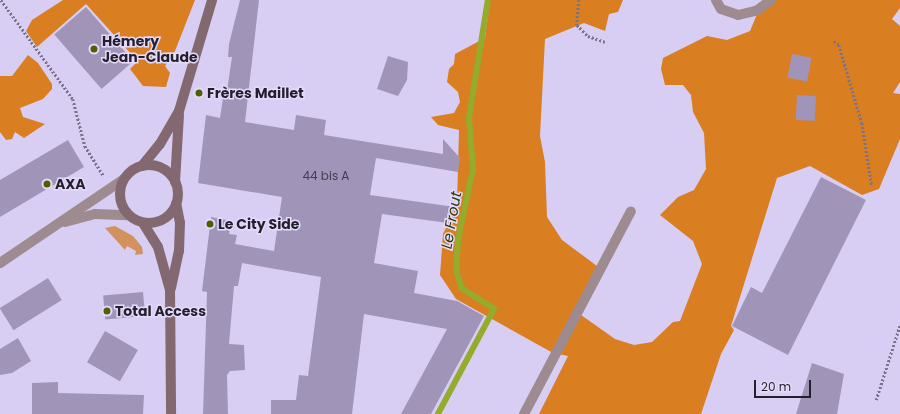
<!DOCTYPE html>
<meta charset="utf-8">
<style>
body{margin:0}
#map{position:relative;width:900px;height:414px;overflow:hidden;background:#d8cdf3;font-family:Poppins,sans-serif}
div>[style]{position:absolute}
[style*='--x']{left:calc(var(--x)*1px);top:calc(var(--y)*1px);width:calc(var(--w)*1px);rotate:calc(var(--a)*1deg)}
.green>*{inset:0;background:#d3925d}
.forest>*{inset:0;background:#da7e22}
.stream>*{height:5.5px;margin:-2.75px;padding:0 2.75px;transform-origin:2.75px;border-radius:2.75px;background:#94ab2c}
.building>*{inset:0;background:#a095b9;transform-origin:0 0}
.path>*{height:2.5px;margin-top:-1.25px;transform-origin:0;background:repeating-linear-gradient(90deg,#79728b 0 2px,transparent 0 4px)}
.service>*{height:10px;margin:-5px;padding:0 5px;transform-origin:5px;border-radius:5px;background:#9e8b90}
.minor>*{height:10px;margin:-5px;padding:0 5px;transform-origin:5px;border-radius:5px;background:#9e8b90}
.tertiary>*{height:10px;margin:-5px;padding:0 5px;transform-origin:5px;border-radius:5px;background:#9e8b90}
.secondary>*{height:10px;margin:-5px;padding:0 5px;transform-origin:5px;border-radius:5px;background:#836870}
.secondary>.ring{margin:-5px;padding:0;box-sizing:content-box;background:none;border:10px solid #836870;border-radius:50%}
.dots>*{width:11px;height:11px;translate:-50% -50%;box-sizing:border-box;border:2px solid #e4dbfa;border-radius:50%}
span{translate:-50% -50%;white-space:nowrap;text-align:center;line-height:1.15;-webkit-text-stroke:3px #e4dbfa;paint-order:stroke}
.number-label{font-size:12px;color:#433c50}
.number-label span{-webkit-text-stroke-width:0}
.poi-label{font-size:14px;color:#241f2d;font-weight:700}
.left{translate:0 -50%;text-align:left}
.water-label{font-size:15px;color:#2d3602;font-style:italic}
.scale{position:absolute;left:754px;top:380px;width:57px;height:18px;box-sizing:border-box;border:2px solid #241f2d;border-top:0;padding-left:5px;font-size:12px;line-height:14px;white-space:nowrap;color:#241f2d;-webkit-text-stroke:3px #e4dbfa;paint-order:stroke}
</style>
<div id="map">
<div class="green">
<i style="clip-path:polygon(115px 226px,133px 236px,142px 247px,143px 254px,135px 255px,136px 251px,127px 246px,125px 250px,105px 228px)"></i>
</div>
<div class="forest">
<i style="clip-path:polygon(63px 0,195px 0,175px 51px,165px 66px,170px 73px,166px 87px,143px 86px,130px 69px,136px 63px,133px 56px,86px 4px,37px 47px,26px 31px,32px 20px)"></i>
<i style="clip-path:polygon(490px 0,623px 0,618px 12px,609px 14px,605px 31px,584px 23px,545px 39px,540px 136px,545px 162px,547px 217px,562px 240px,597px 266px,574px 310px,615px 339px,634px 345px,652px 342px,673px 322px,680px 321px,702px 264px,693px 241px,660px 215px,678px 197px,694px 190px,706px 169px,704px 133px,693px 112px,691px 95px,683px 85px,665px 85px,661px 69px,663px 58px,707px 36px,727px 40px,750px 31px,763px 0,900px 0,900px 8px,892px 19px,900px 26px,900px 82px,893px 93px,900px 94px,900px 139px,879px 189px,862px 195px,810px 166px,777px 178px,731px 326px,734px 330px,721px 354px,701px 414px,539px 414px,568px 356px,553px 353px,456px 299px,440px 275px,443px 234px,457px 205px,459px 130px,438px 125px,431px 117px,454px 113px,460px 102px,458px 92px,447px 82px,449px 69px,454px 64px,455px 54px,485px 38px)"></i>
<i style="clip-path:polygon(28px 55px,38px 63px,52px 84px,52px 89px,43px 99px,20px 108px,23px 117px,45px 124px,24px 138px,15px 132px,12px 139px,6px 140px,0 132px,0 76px,12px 76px)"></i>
</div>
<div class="stream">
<i style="--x:438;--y:414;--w:119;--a:-61.9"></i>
<i style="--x:494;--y:309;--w:38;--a:-148"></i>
<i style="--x:462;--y:289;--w:20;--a:-108"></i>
<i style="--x:456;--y:270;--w:30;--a:-86"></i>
<i style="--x:458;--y:240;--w:73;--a:-78.1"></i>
<i style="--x:473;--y:169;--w:51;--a:-94.5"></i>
<i style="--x:469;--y:118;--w:120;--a:-80.9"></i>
</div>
<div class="building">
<i style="clip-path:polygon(240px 0,259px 0,245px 122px,294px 130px,296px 115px,326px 120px,324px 135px,443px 154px,443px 139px,460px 158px,458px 172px,376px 158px,370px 195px,455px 207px,448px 223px,382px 214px,374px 263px,418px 271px,414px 293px,457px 301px,484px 316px,431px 414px,401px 414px,447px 329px,364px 314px,352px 414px,271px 414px,271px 400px,296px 400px,299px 375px,308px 376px,321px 277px,242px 263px,238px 286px,234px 286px,229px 344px,244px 345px,245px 370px,230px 371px,227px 375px,228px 414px,203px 414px,207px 292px,202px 291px,211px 217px,231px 221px,229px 234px,237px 235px,235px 244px,274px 251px,282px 197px,198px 183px,206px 115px,220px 118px,224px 91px,227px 91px,232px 57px,228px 57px,229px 44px)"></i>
<i style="left:86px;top:7px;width:72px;height:42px;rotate:49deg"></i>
<i style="left:792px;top:54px;width:20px;height:24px;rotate:11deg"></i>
<i style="clip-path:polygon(388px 56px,408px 62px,407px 80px,398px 96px,377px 89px)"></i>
<i style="left:797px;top:95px;width:19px;height:25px;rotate:3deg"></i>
<i style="clip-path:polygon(68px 140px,84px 167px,0 217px,0 180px)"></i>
<i style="clip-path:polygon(821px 177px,866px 200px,788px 355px,732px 326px,751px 287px,762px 293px)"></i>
<i style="left:48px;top:278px;width:26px;height:57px;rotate:58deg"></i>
<i style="left:143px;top:292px;width:24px;height:40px;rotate:85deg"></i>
<i style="left:105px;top:331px;width:38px;height:36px;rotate:30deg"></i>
<i style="clip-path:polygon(18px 338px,31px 361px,12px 373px,0 375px,0 349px)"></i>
<i style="clip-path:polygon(812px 363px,844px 374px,837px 414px,796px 414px)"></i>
<i style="clip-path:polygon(58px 382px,58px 393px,144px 395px,143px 414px,32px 414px,32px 383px)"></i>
</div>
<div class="path">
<i style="--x:1;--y:0;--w:122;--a:54"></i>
<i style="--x:73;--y:99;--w:49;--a:75.7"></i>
<i style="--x:85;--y:146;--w:36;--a:58"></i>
<i style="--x:579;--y:0;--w:25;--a:95"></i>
<i style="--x:577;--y:25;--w:16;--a:45"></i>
<i style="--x:588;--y:36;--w:18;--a:19"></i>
<i style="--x:834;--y:41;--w:6;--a:39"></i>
<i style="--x:839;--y:45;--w:81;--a:73.6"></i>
<i style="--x:862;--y:123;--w:64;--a:81"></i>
<i style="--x:876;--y:400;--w:79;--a:-72.3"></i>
</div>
<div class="service">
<i style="--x:716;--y:0;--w:10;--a:61"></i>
<i style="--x:721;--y:9;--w:18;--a:19"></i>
<i style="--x:738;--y:15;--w:18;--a:-13"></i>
<i style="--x:756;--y:11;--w:19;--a:-36"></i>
</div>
<div class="minor">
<i style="--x:524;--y:414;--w:229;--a:-62.2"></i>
</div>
<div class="tertiary">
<i style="--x:65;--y:222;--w:31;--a:-15"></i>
<i style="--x:95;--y:214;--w:33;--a:2"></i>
<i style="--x:0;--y:263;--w:150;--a:-34.1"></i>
</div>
<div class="secondary">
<i class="ring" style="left:120px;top:165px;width:48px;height:48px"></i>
<i style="--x:142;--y:166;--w:28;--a:-51"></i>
<i style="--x:160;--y:144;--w:38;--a:-60"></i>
<i style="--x:179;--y:111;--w:116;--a:-73.4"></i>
<i style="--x:175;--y:182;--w:67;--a:-86.6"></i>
<i style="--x:143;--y:223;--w:28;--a:58"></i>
<i style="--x:158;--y:247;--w:45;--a:74.4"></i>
<i style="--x:170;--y:290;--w:124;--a:89.5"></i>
<i style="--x:171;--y:288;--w:38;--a:-78"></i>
<i style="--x:179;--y:251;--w:28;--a:-88"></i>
<i style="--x:180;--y:223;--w:20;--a:-101"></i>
</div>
<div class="dots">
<i style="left:94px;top:49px;background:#505f00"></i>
<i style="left:199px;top:93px;background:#505f00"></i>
<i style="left:47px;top:184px;background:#505f00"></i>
<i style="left:210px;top:224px;background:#505f00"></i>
<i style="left:107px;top:311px;background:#505f00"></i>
</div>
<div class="number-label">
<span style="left:326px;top:176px">44 bis A</span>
</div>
<div class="poi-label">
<span class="left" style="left:102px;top:49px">Hémery<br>Jean-Claude</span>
<span class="left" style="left:207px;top:93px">Frères Maillet</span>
<span class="left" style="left:55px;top:184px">AXA</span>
<span class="left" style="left:218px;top:224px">Le City Side</span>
<span class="left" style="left:115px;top:311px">Total Access</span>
</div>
<div class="water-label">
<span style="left:451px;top:220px;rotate:-80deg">Le Frout</span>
</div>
<div class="scale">20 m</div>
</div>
